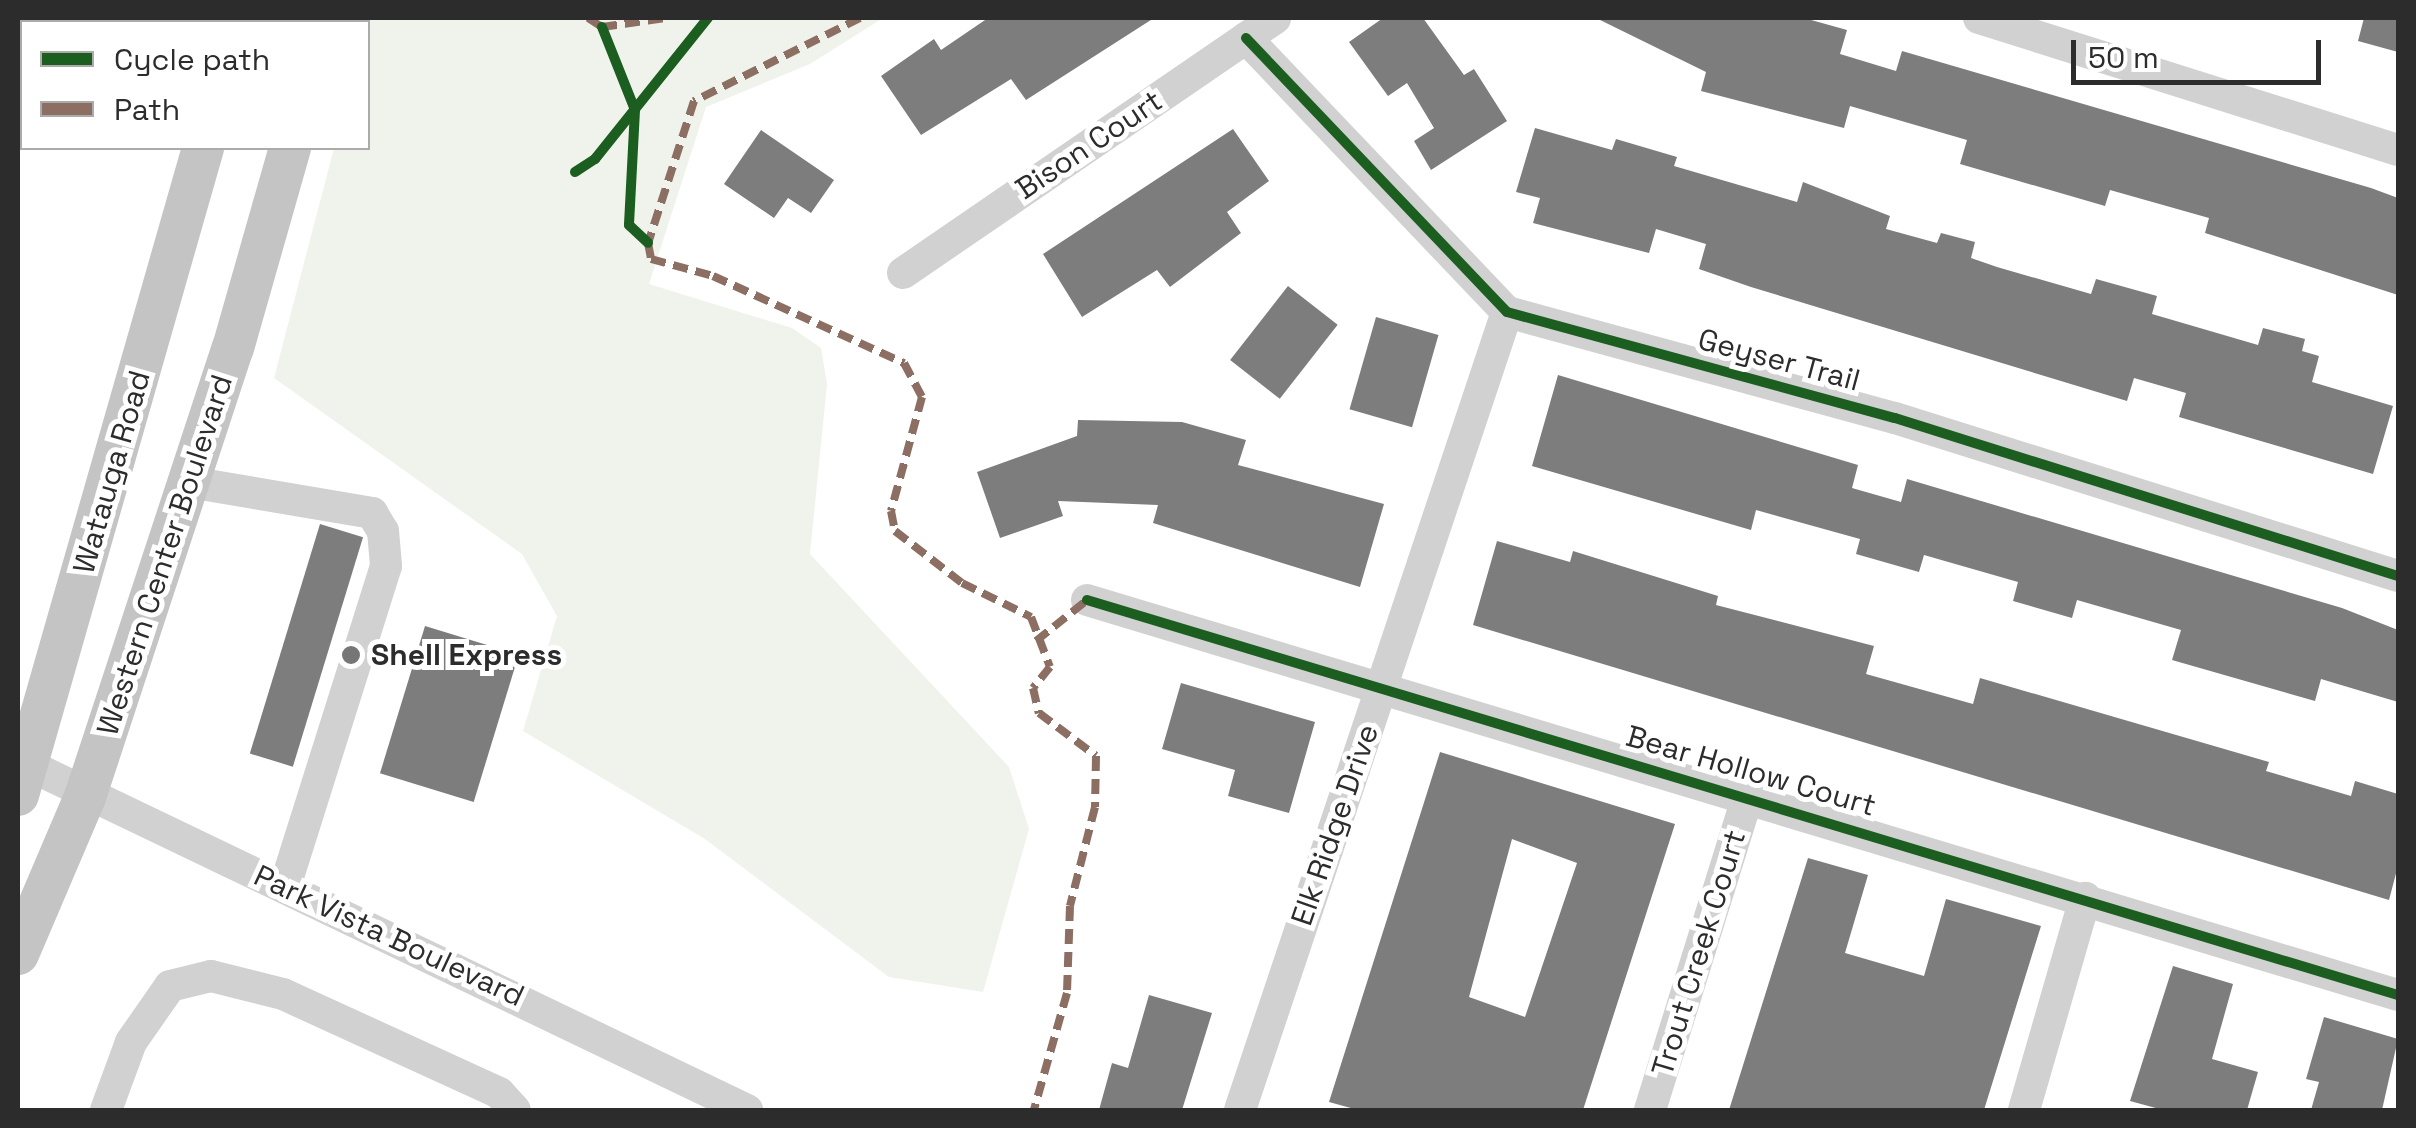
<!DOCTYPE html>
<style>
body{margin:0}
#map{position:relative;width:2416px;height:1128px;overflow:hidden;background:#fff;font-family:"Space Grotesk",sans-serif}
div>[style]{position:absolute}
[style*='--x']{left:calc(var(--x)*1px);top:calc(var(--y)*1px);width:calc(var(--w)*1px);rotate:calc(var(--a)*1deg)}
.green>*{inset:0;background:#f0f3eb}
.building>*{inset:0;background:#7d7d7d;transform-origin:0 0}
.minor>*{height:32px;margin:-16px;padding:0 16px;transform-origin:16px;border-radius:16px;background:#d1d1d1}
.major>*{height:42px;margin:-21px;padding:0 21px;transform-origin:21px;border-radius:21px;background:#c4c4c4}
.quiet>*{height:8px;margin-top:-4px;transform-origin:0;background:repeating-linear-gradient(90deg,#8d6e63 0 15px,transparent 0 23px)}
.cycleway>*{height:10px;margin:-5px;padding:0 5px;transform-origin:5px;border-radius:5px;background:#1b5e20}
.dots>*{width:28px;height:28px;translate:-50% -50%;box-sizing:border-box;border:5px solid #fff;border-radius:50%}
span{translate:-50% -50%;white-space:nowrap;text-align:center;line-height:1.15;-webkit-text-stroke:10px #fff;paint-order:stroke}
.street-label{font-size:30px;color:#2c2c2c}
.poi-label{font-size:30px;color:#2c2c2c;font-weight:700}
.left{translate:0 -50%;text-align:left}
.frame{position:absolute;inset:0;border:20px solid #2c2c2c;pointer-events:none}
.legend{position:absolute;left:20px;top:20px;width:350px;height:130px;box-sizing:border-box;background:#fff;border:2px solid #ababab;margin:0;padding:12px 18px;list-style:none;font-size:30px;color:#2c2c2c}
.legend li{display:flex;align-items:center;gap:20px;height:50px}
.legend b{width:50px;border:2px solid #ababab}
.scale{position:absolute;left:2071px;top:40px;width:250px;height:45px;box-sizing:border-box;border:5px solid #2c2c2c;border-top:0;padding-left:12px;font-size:30px;line-height:35px;white-space:nowrap;color:#2c2c2c;-webkit-text-stroke:8px #fff;paint-order:stroke}
</style>
<div id="map">
<div class="green">
<i style="clip-path:polygon(369px 18px,883px 18px,810px 64px,706px 107px,649px 284px,792px 328px,821px 348px,827px 384px,810px 554px,1009px 767px,1029px 829px,983px 992px,889px 977px,705px 839px,523px 731px,557px 616px,522px 554px,274px 378px,334px 148px,368px 148px)"></i>
</div>
<div class="building">
<i style="clip-path:polygon(988px 18px,1154px 18px,1026px 100px,1011px 79px,921px 135px,881px 76px,934px 39px,941px 50px)"></i>
<i style="clip-path:polygon(1383px 18px,1423px 18px,1464px 75px,1474px 69px,1507px 121px,1431px 170px,1414px 141px,1434px 128px,1407px 83px,1388px 96px,1349px 42px)"></i>
<i style="clip-path:polygon(1596px 18px,1804px 18px,1847px 30px,1840px 54px,1896px 71px,1902px 51px,2371px 188px,2398px 198px,2398px 295px,2205px 233px,2209px 218px,2110px 190px,2105px 206px,1960px 164px,1967px 140px,1850px 106px,1844px 128px,1701px 91px,1706px 72px)"></i>
<i style="clip-path:polygon(2364px 18px,2398px 18px,2398px 52px,2358px 41px)"></i>
<i style="clip-path:polygon(1535px 128px,1612px 150px,1616px 139px,1677px 157px,1674px 166px,1797px 202px,1803px 182px,1890px 216px,1886px 229px,1937px 243px,1941px 233px,1975px 242px,1971px 258px,1997px 267px,2091px 294px,2096px 279px,2157px 296px,2152px 314px,2258px 345px,2263px 328px,2305px 339px,2302px 351px,2319px 356px,2312px 382px,2393px 406px,2373px 474px,2179px 417px,2186px 393px,2134px 378px,2127px 401px,1751px 287px,1699px 269px,1706px 244px,1656px 229px,1649px 253px,1533px 223px,1540px 198px,1516px 192px)"></i>
<i style="clip-path:polygon(1233px 129px,1269px 181px,1227px 212px,1241px 233px,1170px 287px,1157px 270px,1082px 317px,1043px 254px)"></i>
<i style="clip-path:polygon(761px 130px,834px 180px,811px 213px,788px 198px,774px 218px,724px 184px)"></i>
<i style="left:1288px;top:286px;width:63px;height:94px;rotate:38deg"></i>
<i style="left:1376px;top:317px;width:65px;height:96px;rotate:16deg"></i>
<i style="clip-path:polygon(1558px 375px,1858px 465px,1852px 488px,1901px 502px,1907px 479px,2342px 608px,2398px 630px,2398px 702px,2321px 679px,2315px 701px,2172px 660px,2181px 630px,2077px 600px,2072px 618px,2013px 601px,2018px 582px,1924px 555px,1919px 572px,1856px 554px,1860px 539px,1756px 510px,1751px 530px,1532px 466px)"></i>
<i style="clip-path:polygon(1078px 420px,1182px 422px,1246px 440px,1238px 465px,1384px 504px,1360px 587px,1153px 523px,1158px 505px,1058px 501px,1063px 516px,1000px 538px,977px 472px,1077px 436px)"></i>
<i style="left:320px;top:524px;width:45px;height:240px;rotate:17deg"></i>
<i style="clip-path:polygon(1497px 541px,1570px 562px,1573px 551px,1718px 596px,1716px 605px,1874px 646px,1866px 674px,1973px 704px,1980px 678px,2269px 762px,2266px 771px,2351px 796px,2355px 781px,2398px 794px,2398px 866px,2389px 900px,1473px 625px)"></i>
<i style="left:425px;top:626px;width:98px;height:154px;rotate:17deg"></i>
<i style="clip-path:polygon(1181px 683px,1315px 722px,1289px 813px,1228px 796px,1235px 770px,1162px 749px)"></i>
<i style="clip-path:polygon(evenodd,1440px 752px,1675px 824px,1583px 1110px,1358px 1110px,1329px 1102px,1440px 752px,1512px 839px,1577px 863px,1525px 1017px,1469px 997px,1512px 839px)"></i>
<i style="clip-path:polygon(1808px 858px,1868px 875px,1845px 953px,1924px 976px,1946px 899px,2041px 926px,1984px 1110px,1729px 1110px)"></i>
<i style="clip-path:polygon(2173px 966px,2233px 984px,2212px 1059px,2258px 1072px,2247px 1110px,2163px 1110px,2130px 1101px)"></i>
<i style="clip-path:polygon(1149px 995px,1212px 1013px,1182px 1110px,1099px 1110px,1112px 1063px,1128px 1068px)"></i>
<i style="clip-path:polygon(2324px 1017px,2398px 1039px,2382px 1110px,2311px 1110px,2319px 1082px,2306px 1079px)"></i>
</div>
<div class="minor">
<i style="--x:1979;--y:18;--w:439;--a:17.5"></i>
<i style="--x:1246;--y:38;--w:378;--a:46.4"></i>
<i style="--x:1507;--y:312;--w:402;--a:15.3"></i>
<i style="--x:1895;--y:418;--w:527;--a:17.44"></i>
<i style="--x:903;--y:273;--w:451;--a:-34.4"></i>
<i style="--x:189;--y:482;--w:186;--a:9.6"></i>
<i style="--x:372;--y:513;--w:21;--a:59"></i>
<i style="--x:383;--y:531;--w:35;--a:85"></i>
<i style="--x:386;--y:566;--w:337;--a:107.5"></i>
<i style="--x:1087;--y:600;--w:1369;--a:16.77"></i>
<i style="--x:18;--y:760;--w:809;--a:25.65"></i>
<i style="--x:106;--y:1110;--w:72;--a:-69.8"></i>
<i style="--x:131;--y:1042;--w:68;--a:-55.1"></i>
<i style="--x:170;--y:986;--w:42;--a:-13.7"></i>
<i style="--x:211;--y:976;--w:74;--a:14"></i>
<i style="--x:283;--y:994;--w:238;--a:24.6"></i>
<i style="--x:499;--y:1093;--w:23;--a:47"></i>
<i style="--x:1240;--y:1110;--w:841;--a:-71.5"></i>
<i style="--x:1650;--y:1110;--w:330;--a:-72.7"></i>
<i style="--x:2024;--y:1110;--w:221;--a:-73.9"></i>
</div>
<div class="major">
<i style="--x:238;--y:22;--w:4;--a:-63"></i>
<i style="--x:325;--y:22;--w:4;--a:-76"></i>
<i style="--x:18;--y:795;--w:673;--a:-74.04"></i>
<i style="--x:18;--y:954;--w:171;--a:-66.9"></i>
<i style="--x:85;--y:797;--w:473;--a:-71.8"></i>
<i style="--x:233;--y:348;--w:208;--a:-74.1"></i>
</div>
<div class="quiet">
<i style="--x:588;--y:18;--w:17;--a:33"></i>
<i style="--x:602;--y:27;--w:64;--a:-8.1"></i>
<i style="--x:860;--y:18;--w:186;--a:153.4"></i>
<i style="--x:694;--y:101;--w:149;--a:107.9"></i>
<i style="--x:648;--y:243;--w:16;--a:79"></i>
<i style="--x:651;--y:259;--w:64;--a:15.3"></i>
<i style="--x:713;--y:276;--w:210;--a:24.5"></i>
<i style="--x:904;--y:363;--w:38;--a:62"></i>
<i style="--x:922;--y:397;--w:118;--a:105.2"></i>
<i style="--x:891;--y:511;--w:20;--a:79"></i>
<i style="--x:895;--y:531;--w:85;--a:37.8"></i>
<i style="--x:962;--y:583;--w:77;--a:26.2"></i>
<i style="--x:1031;--y:617;--w:53;--a:69.2"></i>
<i style="--x:1050;--y:667;--w:27;--a:129"></i>
<i style="--x:1033;--y:688;--w:26;--a:77"></i>
<i style="--x:1039;--y:713;--w:71;--a:37"></i>
<i style="--x:1096;--y:756;--w:51;--a:91.1"></i>
<i style="--x:1095;--y:807;--w:102;--a:104.2"></i>
<i style="--x:1070;--y:906;--w:87;--a:92"></i>
<i style="--x:1067;--y:993;--w:122;--a:105.8"></i>
<i style="--x:1036;--y:641;--w:65;--a:-38.8"></i>
</div>
<div class="cycleway">
<i style="--x:602;--y:27;--w:89;--a:68.3"></i>
<i style="--x:635;--y:110;--w:115;--a:93"></i>
<i style="--x:629;--y:225;--w:26;--a:43"></i>
<i style="--x:1246;--y:38;--w:378;--a:46.4"></i>
<i style="--x:1507;--y:312;--w:402;--a:15.3"></i>
<i style="--x:1895;--y:418;--w:527;--a:17.44"></i>
<i style="--x:575;--y:172;--w:24;--a:-33"></i>
<i style="--x:595;--y:159;--w:181;--a:-51.3"></i>
<i style="--x:1087;--y:600;--w:1369;--a:16.77"></i>
</div>
<div class="dots">
<i style="left:351px;top:655px;background:#767676"></i>
</div>
<div class="street-label">
<span style="left:1089px;top:145px;rotate:-34deg">Bison Court</span>
<span style="left:1779px;top:360px;rotate:15deg">Geyser Trail</span>
<span style="left:112px;top:472px;rotate:-74deg">Watauga Road</span>
<span style="left:165px;top:555px;rotate:-72deg">Western Center Boulevard</span>
<span style="left:1751px;top:771px;rotate:16deg">Bear Hollow Court</span>
<span style="left:1335px;top:825px;rotate:-71deg">Elk Ridge Drive</span>
<span style="left:389px;top:936px;rotate:25deg">Park Vista Boulevard</span>
<span style="left:1699px;top:953px;rotate:-73deg">Trout Creek Court</span>
</div>
<div class="poi-label">
<span class="left" style="left:371px;top:655px">Shell Express</span>
</div>
<div class="frame"></div>
<ul class="legend">
<li><b style="height:12px;background:#1b5e20"></b>Cycle path</li>
<li><b style="height:12px;background:#8d6e63"></b>Path</li>
</ul>
<div class="scale">50 m</div>
</div>
